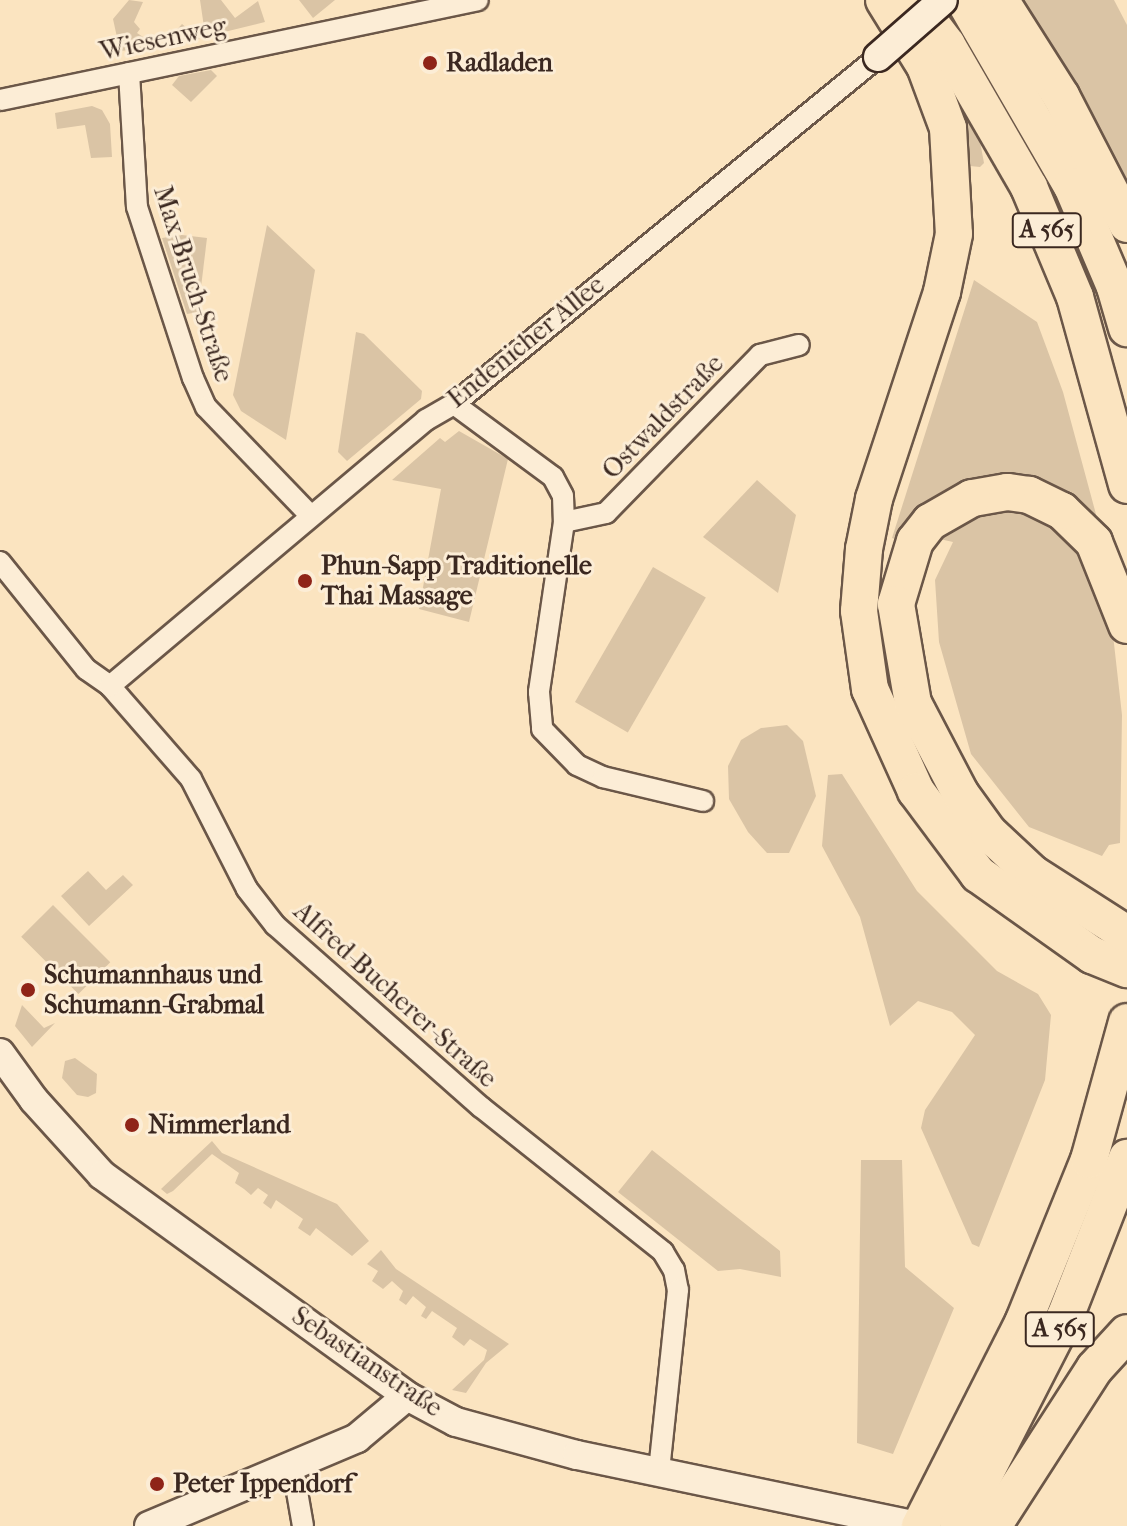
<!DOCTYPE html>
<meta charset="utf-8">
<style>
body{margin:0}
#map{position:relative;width:1127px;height:1526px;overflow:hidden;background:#fbe4c0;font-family:"IM FELL French Canon",serif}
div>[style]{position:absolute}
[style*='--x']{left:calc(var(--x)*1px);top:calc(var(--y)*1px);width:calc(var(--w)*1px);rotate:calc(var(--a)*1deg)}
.green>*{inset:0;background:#dac4a5;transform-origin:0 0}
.roads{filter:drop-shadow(2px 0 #6b5748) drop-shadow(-2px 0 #6b5748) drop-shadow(0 2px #6b5748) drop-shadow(0 -2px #6b5748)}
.street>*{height:20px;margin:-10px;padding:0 10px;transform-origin:10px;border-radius:10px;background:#fcedd6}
.secondary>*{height:28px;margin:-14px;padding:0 14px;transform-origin:14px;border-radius:14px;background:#fcedd6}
.highway>*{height:36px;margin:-18px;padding:0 18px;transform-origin:18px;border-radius:18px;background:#fbe4c0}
.bridges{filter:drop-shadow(2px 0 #3b2820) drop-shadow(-2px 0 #3b2820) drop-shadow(0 2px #3b2820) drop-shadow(0 -2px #3b2820)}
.secondary-bridge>*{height:28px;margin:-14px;padding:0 14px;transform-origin:14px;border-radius:14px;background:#fcedd6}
.dots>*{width:22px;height:22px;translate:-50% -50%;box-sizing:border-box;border:4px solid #fcedd6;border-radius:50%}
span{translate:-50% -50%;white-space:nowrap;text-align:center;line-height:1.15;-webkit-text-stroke:6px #fcedd6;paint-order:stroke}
.shield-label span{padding:2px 6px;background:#fcedd6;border:2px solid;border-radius:6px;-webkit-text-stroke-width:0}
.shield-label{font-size:24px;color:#3b2820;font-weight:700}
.street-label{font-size:26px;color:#3b2820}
.poi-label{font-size:26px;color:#3b2820;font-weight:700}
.left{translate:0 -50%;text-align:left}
</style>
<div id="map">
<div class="green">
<i style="clip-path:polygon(129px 0,143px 2px,134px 22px,140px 29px,137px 33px,159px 47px,120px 51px,113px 19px)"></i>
<i style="clip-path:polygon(200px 0,221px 0,235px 18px,258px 1px,265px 22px,212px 35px,204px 27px)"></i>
<i style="clip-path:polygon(299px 0,335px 0,313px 18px)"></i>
<i style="clip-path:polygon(1020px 0,1114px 0,1127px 25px,1127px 189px)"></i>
<i style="clip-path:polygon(182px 24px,200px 39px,162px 46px)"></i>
<i style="clip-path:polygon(211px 70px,217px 76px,191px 102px,172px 85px,179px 76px)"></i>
<i style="clip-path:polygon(949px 82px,977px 126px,984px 163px,980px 167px,970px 166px,967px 159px)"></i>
<i style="clip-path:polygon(92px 106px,102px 110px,110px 124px,112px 157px,91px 158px,85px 125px,57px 129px,55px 113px)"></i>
<i style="clip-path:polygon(267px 225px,315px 270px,286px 440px,241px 411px,233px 395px)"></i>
<i style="clip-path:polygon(182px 235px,207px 238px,198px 312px,187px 314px,162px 238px)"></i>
<i style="clip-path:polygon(974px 280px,1037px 322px,1063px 392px,1097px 518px,1057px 487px,1029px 478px,901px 541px,892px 538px)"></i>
<i style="clip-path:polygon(356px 332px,364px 334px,422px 391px,421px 399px,347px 461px,338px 452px)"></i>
<i style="clip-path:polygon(459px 431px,508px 459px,469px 622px,419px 609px,441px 489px,392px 480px,440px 438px,445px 442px)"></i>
<i style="clip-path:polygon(757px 480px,796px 515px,778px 593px,703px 537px)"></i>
<i style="clip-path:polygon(1019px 504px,1069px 528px,1110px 608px,1122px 715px,1120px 843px,1109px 845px,1102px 856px,1029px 827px,971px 754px,939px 642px,935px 580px,953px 542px,935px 538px,959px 517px)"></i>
<i style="left:653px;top:567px;width:61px;height:156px;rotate:30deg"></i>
<i style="clip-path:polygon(787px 725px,803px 741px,816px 796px,789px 853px,767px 853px,748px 832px,729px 799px,728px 766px,741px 740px,761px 728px)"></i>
<i style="clip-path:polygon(842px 774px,917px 891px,997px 971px,1038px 994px,1051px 1015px,1045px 1080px,979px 1247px,972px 1244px,921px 1128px,925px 1110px,975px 1035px,952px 1012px,918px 1001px,890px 1026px,860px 917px,822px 846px,828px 775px)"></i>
<i style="clip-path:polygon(88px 871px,106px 890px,123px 875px,133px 885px,89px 926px,61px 896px)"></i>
<i style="left:53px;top:905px;width:81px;height:45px;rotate:45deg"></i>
<i style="clip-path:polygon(22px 1005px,44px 1028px,55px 1023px,32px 1047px,15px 1026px)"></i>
<i style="clip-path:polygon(75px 1058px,97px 1074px,96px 1093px,88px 1097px,77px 1095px,62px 1078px,65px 1061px)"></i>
<i style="clip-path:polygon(212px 1141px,222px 1153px,337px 1204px,369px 1241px,352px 1256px,316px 1228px,310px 1236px,298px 1228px,303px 1219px,276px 1200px,271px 1209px,263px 1203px,268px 1195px,258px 1188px,251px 1195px,244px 1189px,235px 1183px,239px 1173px,212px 1154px,173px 1191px,167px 1194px,161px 1189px)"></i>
<i style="clip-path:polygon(652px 1150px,780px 1251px,781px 1277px,740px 1269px,718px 1271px,618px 1192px)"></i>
<i style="clip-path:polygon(861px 1160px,902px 1160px,905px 1267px,954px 1308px,893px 1454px,857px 1443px)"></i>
<i style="clip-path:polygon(381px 1250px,396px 1269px,509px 1344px,486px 1363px,466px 1393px,452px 1390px,484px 1360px,487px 1350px,470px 1339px,464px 1346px,452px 1337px,457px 1328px,432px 1311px,426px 1319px,421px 1316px,426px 1307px,413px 1296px,406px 1305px,399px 1300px,403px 1291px,392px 1281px,383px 1289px,372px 1281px,378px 1271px,367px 1264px)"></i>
</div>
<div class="roads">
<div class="street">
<i style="--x:129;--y:73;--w:134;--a:86.6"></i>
<i style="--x:137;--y:207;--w:180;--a:71.9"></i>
<i style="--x:193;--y:378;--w:32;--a:66"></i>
<i style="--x:206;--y:407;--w:151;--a:46.1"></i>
<i style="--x:0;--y:100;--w:488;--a:-11.8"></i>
<i style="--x:454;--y:404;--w:123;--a:36.4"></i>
<i style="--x:553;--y:477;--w:21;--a:62"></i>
<i style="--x:563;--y:496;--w:26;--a:88"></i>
<i style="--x:564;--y:522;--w:172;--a:98.4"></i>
<i style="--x:539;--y:692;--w:37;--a:85"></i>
<i style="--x:542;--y:729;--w:50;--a:45.8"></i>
<i style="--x:577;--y:765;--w:29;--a:25"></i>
<i style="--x:603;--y:777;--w:103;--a:13.5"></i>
<i style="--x:564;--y:522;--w:43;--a:-12.1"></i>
<i style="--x:606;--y:513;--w:221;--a:-45.7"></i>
<i style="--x:760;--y:355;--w:40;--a:-14.4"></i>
<i style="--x:0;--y:562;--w:137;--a:51.2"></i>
<i style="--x:86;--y:669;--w:29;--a:35"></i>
<i style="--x:110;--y:686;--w:123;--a:48.9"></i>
<i style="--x:191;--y:779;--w:123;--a:63"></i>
<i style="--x:247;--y:889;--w:46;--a:52.1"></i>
<i style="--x:275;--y:925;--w:275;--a:41.5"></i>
<i style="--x:481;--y:1107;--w:233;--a:38.5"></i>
<i style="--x:663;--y:1252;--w:21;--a:59"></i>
<i style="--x:674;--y:1270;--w:20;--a:79"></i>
<i style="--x:678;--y:1290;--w:183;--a:96"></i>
<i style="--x:110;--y:686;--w:413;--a:-40.1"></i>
<i style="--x:426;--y:420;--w:32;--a:-30"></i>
<i style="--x:454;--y:404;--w:548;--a:-39.3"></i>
<i style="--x:292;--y:1463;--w:64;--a:80.1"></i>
</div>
<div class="secondary">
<i style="--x:0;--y:1053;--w:58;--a:54.1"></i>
<i style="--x:34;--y:1100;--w:101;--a:47.8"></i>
<i style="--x:102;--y:1175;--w:377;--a:35.9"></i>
<i style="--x:407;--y:1396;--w:55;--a:28"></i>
<i style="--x:456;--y:1422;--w:125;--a:15.3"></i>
<i style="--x:577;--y:1455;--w:347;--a:11.8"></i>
<i style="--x:149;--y:1526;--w:226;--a:-22.9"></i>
<i style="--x:357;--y:1438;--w:65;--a:-40"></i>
</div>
<div class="highway">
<i style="--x:884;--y:0;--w:78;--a:58.2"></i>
<i style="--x:925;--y:66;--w:66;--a:69.6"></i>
<i style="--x:948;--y:128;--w:106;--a:86.8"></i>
<i style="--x:954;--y:234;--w:59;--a:101.7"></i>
<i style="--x:942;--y:292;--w:218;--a:108.2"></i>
<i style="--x:874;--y:499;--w:51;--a:101.3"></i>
<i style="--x:864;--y:549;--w:62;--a:94.6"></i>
<i style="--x:859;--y:611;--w:79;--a:82"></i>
<i style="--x:870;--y:689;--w:112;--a:65.7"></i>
<i style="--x:916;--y:791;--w:104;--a:53.2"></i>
<i style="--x:978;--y:874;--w:140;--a:35.4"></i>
<i style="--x:1092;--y:955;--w:38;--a:22"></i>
<i style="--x:913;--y:0;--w:56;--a:52.9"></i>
<i style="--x:947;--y:45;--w:164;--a:60"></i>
<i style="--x:1029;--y:187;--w:119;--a:67.3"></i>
<i style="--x:1075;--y:297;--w:195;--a:74.5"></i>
<i style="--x:964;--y:0;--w:215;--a:59.9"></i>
<i style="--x:1072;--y:186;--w:110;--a:66.9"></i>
<i style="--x:1115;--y:287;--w:43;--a:73.7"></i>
<i style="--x:1000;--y:0;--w:114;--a:57.6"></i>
<i style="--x:1061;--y:96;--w:144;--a:62.7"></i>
<i style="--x:1127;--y:625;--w:89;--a:-111.7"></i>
<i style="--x:1094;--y:542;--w:45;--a:-135.9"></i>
<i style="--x:1062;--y:511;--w:37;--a:-154"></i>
<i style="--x:1029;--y:495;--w:22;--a:-172"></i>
<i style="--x:1007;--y:492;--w:36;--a:170"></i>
<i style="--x:972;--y:498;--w:48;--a:150.3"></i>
<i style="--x:930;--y:522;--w:24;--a:128"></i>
<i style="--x:915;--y:541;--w:66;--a:106.8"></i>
<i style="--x:896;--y:604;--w:100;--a:80.3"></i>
<i style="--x:913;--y:703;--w:102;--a:62.4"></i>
<i style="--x:960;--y:793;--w:49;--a:54.1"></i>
<i style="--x:989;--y:833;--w:60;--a:43"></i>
<i style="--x:1033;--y:874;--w:112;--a:32.6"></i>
<i style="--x:920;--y:1526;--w:228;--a:-63.1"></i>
<i style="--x:1023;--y:1323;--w:176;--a:-68"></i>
<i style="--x:1089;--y:1160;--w:143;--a:-74.6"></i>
<i style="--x:958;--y:1526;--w:235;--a:-62.9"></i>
<i style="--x:1065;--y:1317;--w:171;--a:-68.7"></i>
<i style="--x:993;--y:1526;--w:188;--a:-57.2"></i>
<i style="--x:1095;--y:1368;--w:47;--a:-47.6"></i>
</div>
</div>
<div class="bridges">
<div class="secondary-bridge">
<i style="--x:878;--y:57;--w:86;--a:-41.2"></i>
</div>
</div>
<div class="dots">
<i style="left:430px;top:63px;background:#8f2418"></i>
<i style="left:305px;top:581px;background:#8f2418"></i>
<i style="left:28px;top:990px;background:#8f2418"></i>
<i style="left:132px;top:1125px;background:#8f2418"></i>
<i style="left:157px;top:1484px;background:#8f2418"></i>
</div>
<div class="shield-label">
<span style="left:1047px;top:230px">A 565</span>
<span style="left:1060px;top:1329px">A 565</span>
</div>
<div class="street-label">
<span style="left:163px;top:39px;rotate:-12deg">Wiesenweg</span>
<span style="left:193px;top:284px;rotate:72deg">Max-Bruch-Straße</span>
<span style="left:526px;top:342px;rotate:-39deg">Endenicher Allee</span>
<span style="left:663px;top:417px;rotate:-46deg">Ostwaldstraße</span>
<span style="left:395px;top:995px;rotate:42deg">Alfred-Bucherer-Straße</span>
<span style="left:367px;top:1362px;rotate:34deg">Sebastianstraße</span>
</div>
<div class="poi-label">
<span class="left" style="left:446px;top:63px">Radladen</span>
<span class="left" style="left:321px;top:581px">Phun-Sapp Traditionelle<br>Thai Massage</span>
<span class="left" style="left:44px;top:990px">Schumannhaus und<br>Schumann-Grabmal</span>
<span class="left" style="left:148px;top:1125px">Nimmerland</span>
<span class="left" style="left:173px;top:1484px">Peter Ippendorf</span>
</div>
</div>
